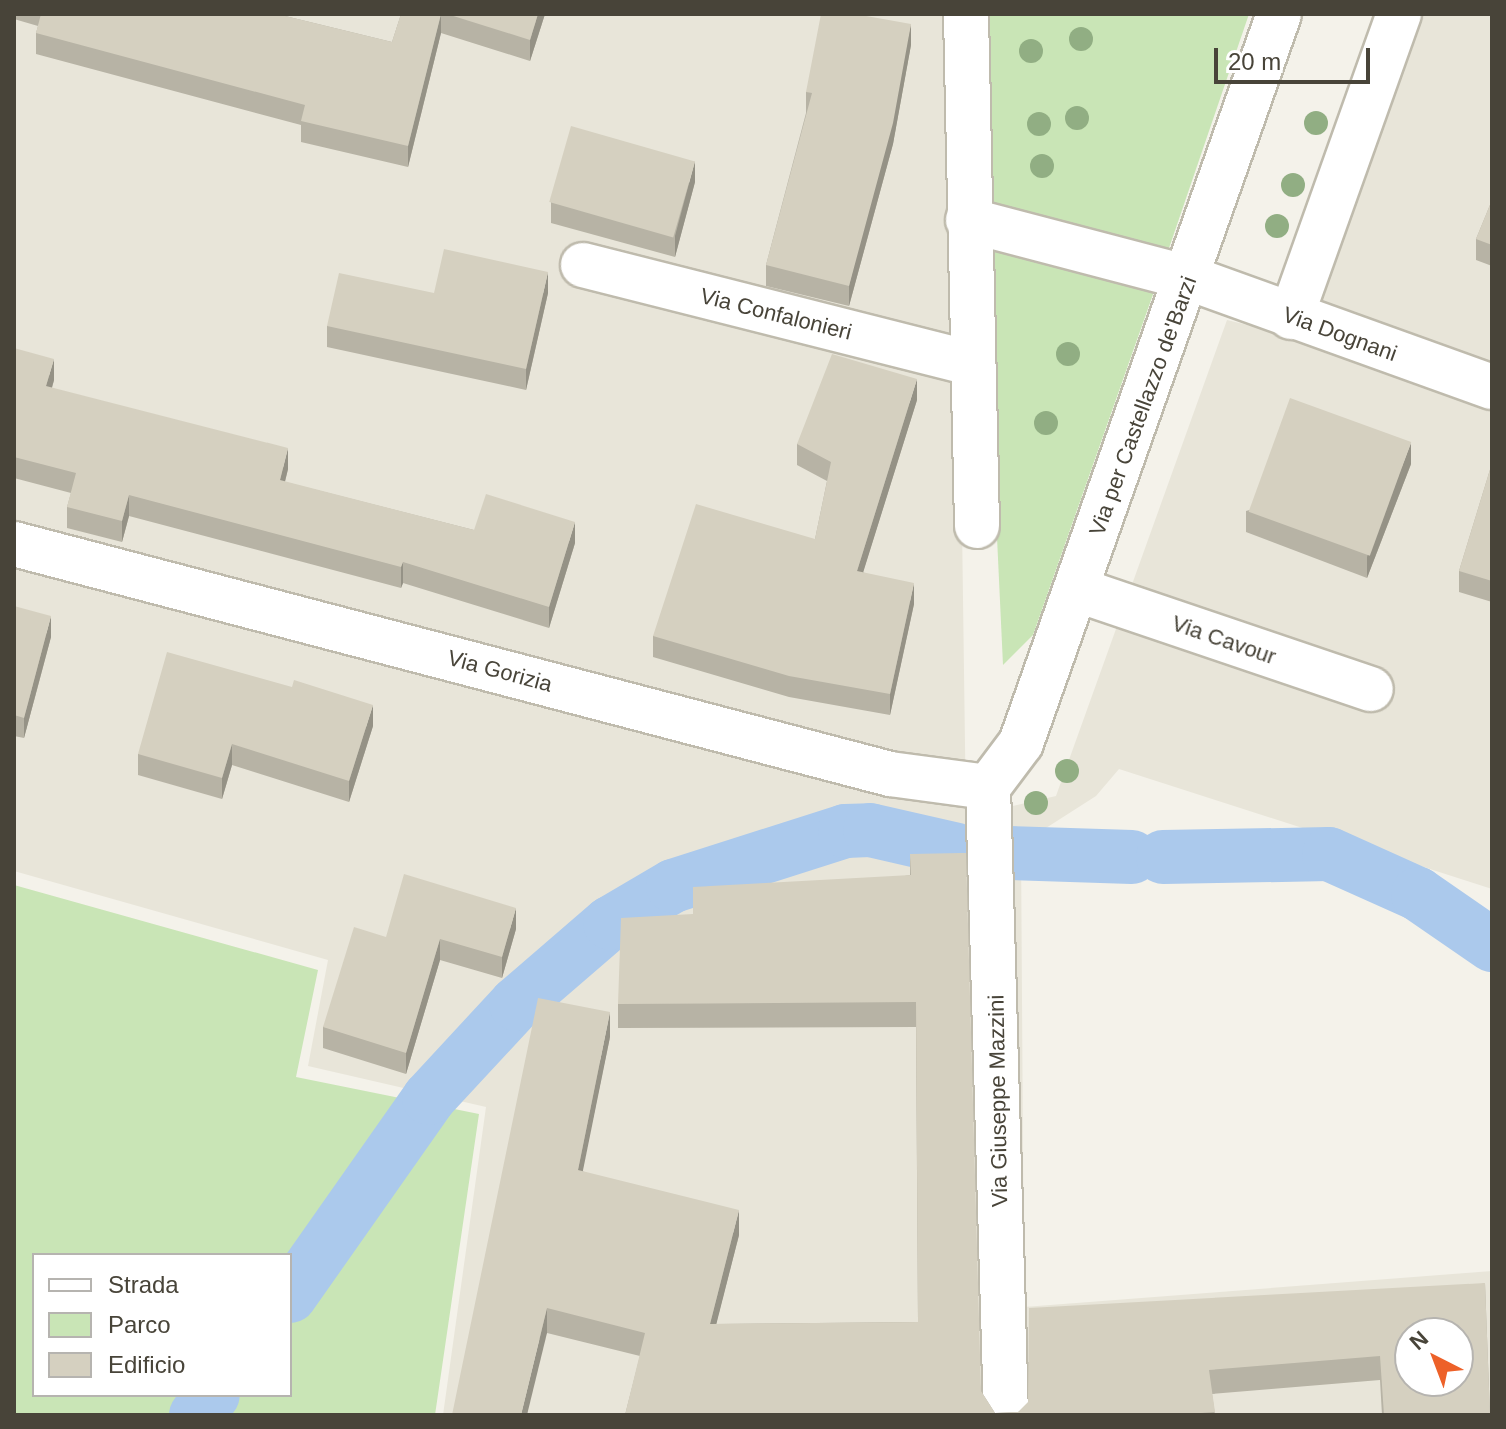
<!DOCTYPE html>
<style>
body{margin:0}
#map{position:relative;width:1506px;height:1429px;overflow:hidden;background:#f4f2ea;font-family:Arial,sans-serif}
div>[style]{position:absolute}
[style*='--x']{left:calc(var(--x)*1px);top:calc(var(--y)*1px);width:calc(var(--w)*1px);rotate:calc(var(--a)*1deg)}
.residential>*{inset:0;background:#e8e5d9}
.green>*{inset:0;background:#c9e5b6}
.canal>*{height:54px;margin:-27px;padding:0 27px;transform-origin:27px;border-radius:27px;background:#abc9ec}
.roads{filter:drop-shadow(2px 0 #bfbbad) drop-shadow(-2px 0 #bfbbad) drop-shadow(0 2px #bfbbad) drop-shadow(0 -2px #bfbbad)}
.minor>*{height:44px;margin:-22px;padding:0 22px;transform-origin:22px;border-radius:22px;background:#fff}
.tertiary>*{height:44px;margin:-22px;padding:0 22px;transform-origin:22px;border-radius:22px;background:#fff}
.trees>*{width:24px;height:24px;margin:-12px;border-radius:50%;background:#91ae83}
.wall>*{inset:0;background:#b7b3a5}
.shaded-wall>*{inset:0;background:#959286}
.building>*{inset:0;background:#d5d0c0;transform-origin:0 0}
span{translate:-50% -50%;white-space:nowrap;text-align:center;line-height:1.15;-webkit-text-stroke:8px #fff;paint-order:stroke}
.street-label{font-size:22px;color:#484439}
.frame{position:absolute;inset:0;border:16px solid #484439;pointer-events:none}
.legend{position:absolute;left:32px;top:1253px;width:260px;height:144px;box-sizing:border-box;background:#fff;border:2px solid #b6b4b0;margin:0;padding:10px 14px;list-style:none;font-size:24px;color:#484439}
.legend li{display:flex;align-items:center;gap:16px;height:40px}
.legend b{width:40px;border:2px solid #b6b4b0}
.north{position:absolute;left:1394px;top:1317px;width:80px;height:80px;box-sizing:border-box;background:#fff;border:2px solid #b6b4b0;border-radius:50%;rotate:318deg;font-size:22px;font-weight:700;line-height:32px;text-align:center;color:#484439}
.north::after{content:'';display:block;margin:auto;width:28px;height:36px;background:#ed6129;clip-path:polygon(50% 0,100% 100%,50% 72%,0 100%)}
.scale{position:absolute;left:1214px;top:48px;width:156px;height:36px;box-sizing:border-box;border:4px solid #484439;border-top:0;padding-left:10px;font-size:24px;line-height:28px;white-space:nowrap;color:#484439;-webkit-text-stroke:6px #fff;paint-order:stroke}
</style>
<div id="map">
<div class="residential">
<i style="clip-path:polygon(evenodd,14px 14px,955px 14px,966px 817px,1056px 796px,1227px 320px,1304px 339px,1421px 14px,1492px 14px,1492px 889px,1119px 769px,1096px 796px,1021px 844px,1024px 1307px,1492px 1271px,1492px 1415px,443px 1415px,486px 1107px,308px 1066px,328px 960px,14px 871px,14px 14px,1410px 1333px,1458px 1333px,1458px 1381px,1410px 1381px,1410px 1333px)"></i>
</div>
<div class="green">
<i style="clip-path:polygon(980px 14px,1249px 14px,1168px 251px,983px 204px)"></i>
<i style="clip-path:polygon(983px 239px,1157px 283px,1033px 635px,1003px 665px)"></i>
<i style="clip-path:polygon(evenodd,14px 885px,318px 970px,296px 1077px,479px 1114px,435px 1415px,14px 1415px,14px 885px,34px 1255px,290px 1255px,290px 1395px,34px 1395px,34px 1255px)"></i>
</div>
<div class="canal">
<i style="--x:1009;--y:853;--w:123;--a:1.9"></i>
<i style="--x:1163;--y:857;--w:166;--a:-1"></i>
<i style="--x:1329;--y:854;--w:98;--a:24.2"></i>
<i style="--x:1418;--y:894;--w:90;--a:34.6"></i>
<i style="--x:290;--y:1296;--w:242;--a:-54.9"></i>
<i style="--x:429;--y:1098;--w:128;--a:-47.2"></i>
<i style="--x:516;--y:1004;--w:124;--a:-40.8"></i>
<i style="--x:610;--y:923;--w:73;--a:-30.4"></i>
<i style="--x:673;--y:886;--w:181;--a:-17.7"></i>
<i style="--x:845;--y:831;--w:25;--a:-2"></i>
<i style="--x:870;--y:830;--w:89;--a:12.9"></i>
<i style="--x:196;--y:1415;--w:26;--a:-50"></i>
</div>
<div class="roads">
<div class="minor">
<i style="--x:966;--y:14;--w:512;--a:88.77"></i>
<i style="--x:968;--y:220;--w:228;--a:14.7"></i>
<i style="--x:1189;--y:278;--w:322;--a:19.8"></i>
<i style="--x:583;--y:265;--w:399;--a:14.2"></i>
<i style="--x:1291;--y:317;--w:322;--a:-70.4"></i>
<i style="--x:1078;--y:590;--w:309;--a:18.7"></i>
<i style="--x:988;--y:787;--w:628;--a:88.36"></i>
</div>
<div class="tertiary">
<i style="--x:14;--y:544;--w:906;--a:14.71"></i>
<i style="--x:890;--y:774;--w:99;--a:7.6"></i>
<i style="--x:988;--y:787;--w:55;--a:-53.1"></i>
<i style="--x:1021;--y:743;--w:773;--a:-70.51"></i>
</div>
</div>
<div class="trees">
<i style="left:1081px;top:39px"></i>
<i style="left:1031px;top:51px"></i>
<i style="left:1077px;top:118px"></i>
<i style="left:1316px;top:123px"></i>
<i style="left:1039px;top:124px"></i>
<i style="left:1042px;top:166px"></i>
<i style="left:1293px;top:185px"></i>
<i style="left:1277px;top:226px"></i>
<i style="left:1068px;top:354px"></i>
<i style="left:1046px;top:423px"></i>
<i style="left:1067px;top:771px"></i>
<i style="left:1036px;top:803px"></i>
</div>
<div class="wall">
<i style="clip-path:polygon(14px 14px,277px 14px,392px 42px,401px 14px,545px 14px,530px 61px,441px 33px,408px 167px,301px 142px,301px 125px,36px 54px,36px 33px,38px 26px,14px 19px)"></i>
<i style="clip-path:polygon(911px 45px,893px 144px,849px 306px,766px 286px,766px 265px,806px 113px,806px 92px)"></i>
<i style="clip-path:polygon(695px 182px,675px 257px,551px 223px,551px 202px)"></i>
<i style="clip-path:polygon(1492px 200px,1492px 266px,1476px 260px,1476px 239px)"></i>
<i style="clip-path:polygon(434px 293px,548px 293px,526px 390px,327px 347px,327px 326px)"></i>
<i style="clip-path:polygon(14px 348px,54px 380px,52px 388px,288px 469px,285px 482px,474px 530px,575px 543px,549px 628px,403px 583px,401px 588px,129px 516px,122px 542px,67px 528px,67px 507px,71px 493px,14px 478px)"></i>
<i style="clip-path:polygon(917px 400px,863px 572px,914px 604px,890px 715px,789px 697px,653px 657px,653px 636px,815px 539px,827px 481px,797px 465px,797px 444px)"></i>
<i style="clip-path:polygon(1492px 463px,1492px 602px,1459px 592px,1459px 571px)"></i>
<i style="clip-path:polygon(1411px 464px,1367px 578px,1246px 532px,1246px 511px)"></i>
<i style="clip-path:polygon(14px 606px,51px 637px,24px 738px,14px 736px)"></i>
<i style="clip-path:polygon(373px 726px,349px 802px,232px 765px,222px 799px,138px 775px,138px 754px)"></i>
<i style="clip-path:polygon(910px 854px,981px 1391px,995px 1413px,1018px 1412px,1485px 1283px,1490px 1415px,1382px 1415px,1380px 1380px,1212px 1394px,1215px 1415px,625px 1415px,640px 1356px,547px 1333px,452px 1415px,610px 1037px,582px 1171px,739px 1235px,716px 1324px,918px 1322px,916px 1027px,618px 1028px,618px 1004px,693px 914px,910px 875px)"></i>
<i style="clip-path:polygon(516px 929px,502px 978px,440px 960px,406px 1074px,323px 1048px,323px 1027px,386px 937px)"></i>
</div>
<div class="shaded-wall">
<i style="clip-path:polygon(441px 14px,441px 33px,408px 167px,408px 146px)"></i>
<i style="clip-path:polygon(538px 14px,545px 14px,530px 61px,530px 40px)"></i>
<i style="clip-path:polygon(911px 24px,911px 45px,893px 144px,849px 306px,849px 286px)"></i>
<i style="clip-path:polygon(695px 161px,695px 182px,675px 257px,675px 236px)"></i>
<i style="clip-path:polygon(548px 272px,548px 293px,526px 390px,526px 369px)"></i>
<i style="clip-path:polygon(54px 359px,54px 380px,46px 407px,46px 386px)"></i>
<i style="clip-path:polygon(917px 379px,917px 400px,857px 592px,857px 571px)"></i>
<i style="clip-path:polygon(1411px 443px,1411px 464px,1367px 578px,1367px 557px)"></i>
<i style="clip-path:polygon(288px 448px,288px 469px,280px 501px,280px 480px)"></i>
<i style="clip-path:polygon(129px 495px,129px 516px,122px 542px,122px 521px)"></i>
<i style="clip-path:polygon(575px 522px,575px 543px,549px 628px,549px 607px)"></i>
<i style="clip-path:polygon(403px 562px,403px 583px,401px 588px,401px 567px)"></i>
<i style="clip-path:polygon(914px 583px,914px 604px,890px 715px,890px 694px)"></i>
<i style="clip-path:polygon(51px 616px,51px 637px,24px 738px,24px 718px)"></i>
<i style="clip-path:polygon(373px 705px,373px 726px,349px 802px,349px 781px)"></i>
<i style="clip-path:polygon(232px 744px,232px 765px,222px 799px,222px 778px)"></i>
<i style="clip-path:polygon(516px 908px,516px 929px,502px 978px,502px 957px)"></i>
<i style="clip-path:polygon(440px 939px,440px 960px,406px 1074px,406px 1053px)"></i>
<i style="clip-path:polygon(610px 1012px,610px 1037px,578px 1195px,578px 1170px)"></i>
<i style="clip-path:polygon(739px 1210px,739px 1235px,710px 1349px,710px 1324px)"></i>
<i style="clip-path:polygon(547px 1308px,547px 1333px,527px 1415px,521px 1415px)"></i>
</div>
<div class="building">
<i style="clip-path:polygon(41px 14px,277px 14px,392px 42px,401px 14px,441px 14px,408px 146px,301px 121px,305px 105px,36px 33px)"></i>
<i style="clip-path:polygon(447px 14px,538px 14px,530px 40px)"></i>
<i style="clip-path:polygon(821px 14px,855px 14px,911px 24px,893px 123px,849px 286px,766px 265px,812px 93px,806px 92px)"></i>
<i style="left:571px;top:126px;width:129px;height:79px;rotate:16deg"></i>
<i style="clip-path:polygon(1492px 200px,1492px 245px,1476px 239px)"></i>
<i style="clip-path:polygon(444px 249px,548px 272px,526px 369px,327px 326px,339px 273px,434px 293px)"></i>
<i style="clip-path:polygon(14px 348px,54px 359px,46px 386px,288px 448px,280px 480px,474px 530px,486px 494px,575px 522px,549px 607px,403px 562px,401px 567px,129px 495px,122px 521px,67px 507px,76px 473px,14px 457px)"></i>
<i style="clip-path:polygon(832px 354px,917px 379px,857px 571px,914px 583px,890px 694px,789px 676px,653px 636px,696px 504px,815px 539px,831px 462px,797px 444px)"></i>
<i style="left:1290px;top:398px;width:129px;height:121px;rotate:20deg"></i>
<i style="clip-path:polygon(1492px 463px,1492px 581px,1459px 571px)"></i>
<i style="clip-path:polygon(14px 606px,51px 616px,24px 718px,14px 715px)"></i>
<i style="clip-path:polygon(167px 652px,292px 687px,294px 680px,373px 705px,349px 781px,232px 744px,222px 778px,138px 754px)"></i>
<i style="clip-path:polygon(evenodd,966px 853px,981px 1391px,995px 1413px,1018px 1412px,1028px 1402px,1029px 1308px,1485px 1283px,1490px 1415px,1384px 1415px,1380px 1356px,1209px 1370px,1215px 1412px,1173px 1415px,625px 1415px,645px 1333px,547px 1308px,521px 1415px,452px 1415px,538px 998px,610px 1012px,578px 1170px,739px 1210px,710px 1324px,918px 1322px,916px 1002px,618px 1004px,621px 918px,693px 914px,693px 887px,911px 875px,910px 854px,966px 853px,1410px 1333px,1458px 1333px,1458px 1381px,1410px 1381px,1410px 1333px)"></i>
<i style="clip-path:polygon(404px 874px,516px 908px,502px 957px,440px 939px,406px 1053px,323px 1027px,354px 927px,386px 937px)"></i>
</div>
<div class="street-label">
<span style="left:776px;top:314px;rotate:14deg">Via Confalonieri</span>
<span style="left:1340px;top:334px;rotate:20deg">Via Dognani</span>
<span style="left:1143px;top:406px;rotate:-70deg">Via per Castellazzo de'Barzi</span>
<span style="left:1224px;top:640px;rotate:19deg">Via Cavour</span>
<span style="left:500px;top:671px;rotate:15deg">Via Gorizia</span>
<span style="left:998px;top:1101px;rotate:-91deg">Via Giuseppe Mazzini</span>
</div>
<div class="frame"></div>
<ul class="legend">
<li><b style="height:10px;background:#fff"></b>Strada</li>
<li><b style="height:22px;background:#c9e5b6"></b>Parco</li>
<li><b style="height:22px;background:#d5d0c0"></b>Edificio</li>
</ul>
<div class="north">N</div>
<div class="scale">20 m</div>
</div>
